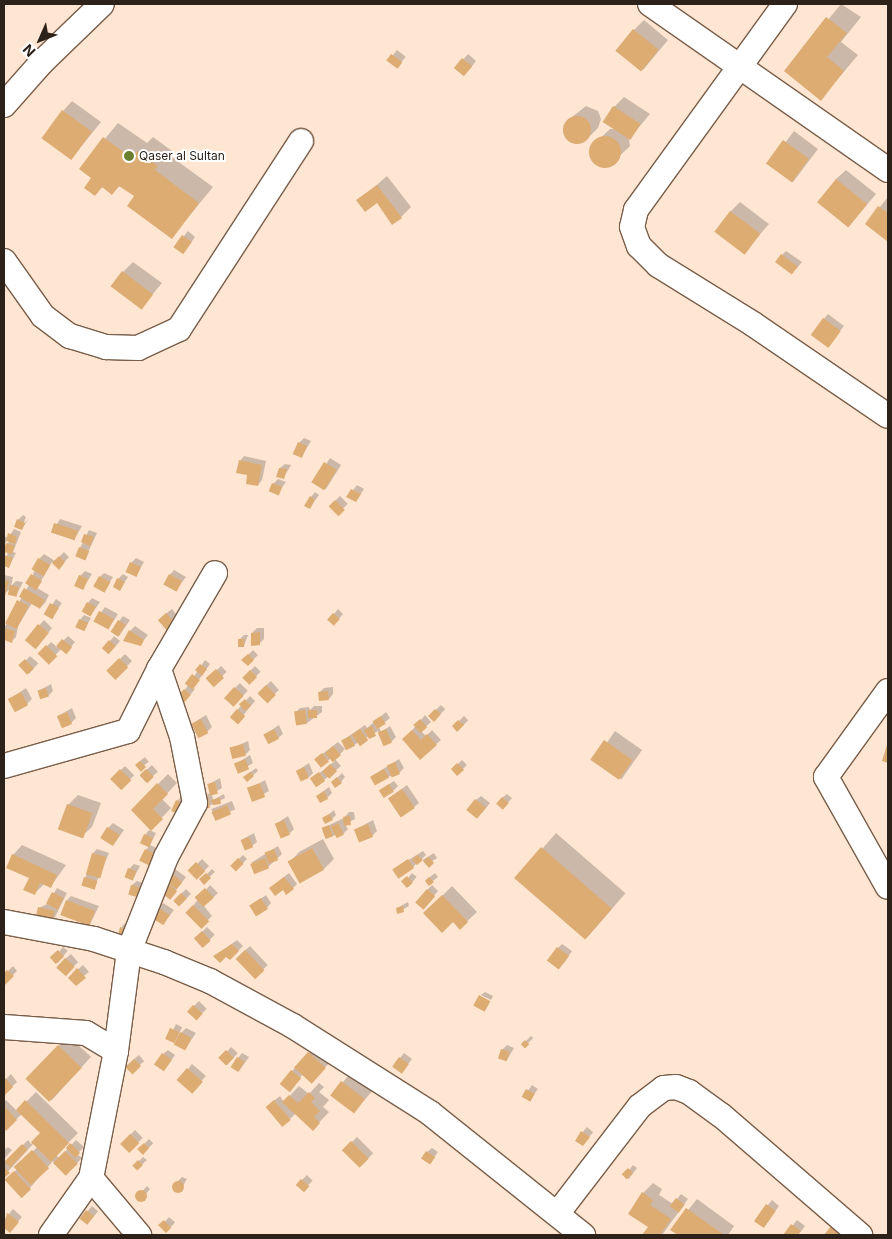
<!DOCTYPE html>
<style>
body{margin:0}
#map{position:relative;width:892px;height:1239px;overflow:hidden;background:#ffe6d2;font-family:Inter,sans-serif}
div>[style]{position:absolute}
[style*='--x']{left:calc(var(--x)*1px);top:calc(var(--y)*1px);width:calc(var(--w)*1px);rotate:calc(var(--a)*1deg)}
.shadow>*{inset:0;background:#0003;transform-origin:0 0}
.building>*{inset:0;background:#ddac72;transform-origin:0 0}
.round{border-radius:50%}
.roads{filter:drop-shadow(1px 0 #795e49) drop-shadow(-1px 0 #795e49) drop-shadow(0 1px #795e49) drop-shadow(0 -1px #795e49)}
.street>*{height:24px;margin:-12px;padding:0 12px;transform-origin:12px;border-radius:12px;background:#fff}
.dots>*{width:14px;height:14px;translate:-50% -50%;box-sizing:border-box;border:2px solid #fff;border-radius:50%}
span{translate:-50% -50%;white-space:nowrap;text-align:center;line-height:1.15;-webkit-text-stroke:4px #fff;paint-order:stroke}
.poi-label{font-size:12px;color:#2d2219}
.left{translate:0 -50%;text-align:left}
.frame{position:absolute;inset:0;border:5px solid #2d2219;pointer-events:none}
.north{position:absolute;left:15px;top:15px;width:50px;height:50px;-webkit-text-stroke:4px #fff;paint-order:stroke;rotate:226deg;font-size:14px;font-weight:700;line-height:20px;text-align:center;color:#2d2219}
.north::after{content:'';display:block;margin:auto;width:18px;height:22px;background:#2d2219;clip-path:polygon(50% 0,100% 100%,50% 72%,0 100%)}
</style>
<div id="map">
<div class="shadow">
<i style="clip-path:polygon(841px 4px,861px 17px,841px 42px,858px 55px,821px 99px,786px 71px)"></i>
<i style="clip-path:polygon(644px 20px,668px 40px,643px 70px,634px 30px)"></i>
<i style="left:397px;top:50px;width:11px;height:13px;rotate:38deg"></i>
<i style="clip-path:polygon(468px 54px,476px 61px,469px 70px,456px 68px)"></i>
<i style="clip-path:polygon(624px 97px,650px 114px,629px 139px,630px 146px,609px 166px,600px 166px,593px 160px,592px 146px,610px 129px,614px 129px,614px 107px)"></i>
<i style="clip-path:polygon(72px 101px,101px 122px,71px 159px,63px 111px)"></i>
<i style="clip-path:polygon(586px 106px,598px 111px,601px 119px,598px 128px,588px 138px,576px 144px,568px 140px,564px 133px,568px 120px)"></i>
<i style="clip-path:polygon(118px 123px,147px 143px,153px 137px,172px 151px,169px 155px,213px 187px,172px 237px,136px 196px,121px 185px,112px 193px,103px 187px,95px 194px,93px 177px,81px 168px)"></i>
<i style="left:794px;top:131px;width:30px;height:42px;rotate:37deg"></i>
<i style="clip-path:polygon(846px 170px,876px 194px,849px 226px,836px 179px)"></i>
<i style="clip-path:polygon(387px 176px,411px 207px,401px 217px,377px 202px,358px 201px)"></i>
<i style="clip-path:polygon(888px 197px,888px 240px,866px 224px)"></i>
<i style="clip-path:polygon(740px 202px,769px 224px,744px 253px,730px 212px)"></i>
<i style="clip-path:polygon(188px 231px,195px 237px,187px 248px,175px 247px)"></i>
<i style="clip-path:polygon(786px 251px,802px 262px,796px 269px,782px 255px)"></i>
<i style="clip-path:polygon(133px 262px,162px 283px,142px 307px,123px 272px)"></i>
<i style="clip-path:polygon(828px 314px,844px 326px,828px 346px,824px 319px)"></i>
<i style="clip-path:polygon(304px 438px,311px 441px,302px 456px,299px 443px)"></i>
<i style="clip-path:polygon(244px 456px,266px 461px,262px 480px,258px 485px,240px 461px)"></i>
<i style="left:330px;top:458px;width:13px;height:29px;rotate:32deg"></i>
<i style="clip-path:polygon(285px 464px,291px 465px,284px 477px,280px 468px)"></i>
<i style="clip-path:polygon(278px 479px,286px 482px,278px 493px,273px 484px)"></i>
<i style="clip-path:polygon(357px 485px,364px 489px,356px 501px,348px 497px)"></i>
<i style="clip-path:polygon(315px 492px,319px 495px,310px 507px,311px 497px)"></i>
<i style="left:340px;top:496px;width:11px;height:15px;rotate:45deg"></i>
<i style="clip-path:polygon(23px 515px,26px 517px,23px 525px,29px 518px,22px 529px,18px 520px)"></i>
<i style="clip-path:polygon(60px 519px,82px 526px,74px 540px,52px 532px)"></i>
<i style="clip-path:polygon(14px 529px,21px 532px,13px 552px,16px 553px,9px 566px,4px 564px,8px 552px,4px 553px,4px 547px,10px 541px,7px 540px,4px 545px,4px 536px,8px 538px)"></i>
<i style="clip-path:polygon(89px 530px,97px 533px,85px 559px,76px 556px)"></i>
<i style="clip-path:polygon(64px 552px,69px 557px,59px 568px,52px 562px,37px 588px,49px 595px,45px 603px,40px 608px,32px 603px,18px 626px,16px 637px,12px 641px,4px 639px,4px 628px,29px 585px,39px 559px,44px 554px,55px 561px)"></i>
<i style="clip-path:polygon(136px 558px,144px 562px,136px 576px,131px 563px)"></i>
<i style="clip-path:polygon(174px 570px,186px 577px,176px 590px,170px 575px)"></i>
<i style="clip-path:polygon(85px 571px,92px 574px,83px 588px,80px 576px)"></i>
<i style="clip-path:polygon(104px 573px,113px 577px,104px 591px,100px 577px)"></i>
<i style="clip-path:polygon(123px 574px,128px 577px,120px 589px,118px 579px)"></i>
<i style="clip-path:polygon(4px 575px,13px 577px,11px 586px,16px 581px,23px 582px,16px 596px,10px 589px,4px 594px)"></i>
<i style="clip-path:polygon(92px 598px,100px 602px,91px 615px,88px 603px)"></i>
<i style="left:56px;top:599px;width:7px;height:19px;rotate:34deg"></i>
<i style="clip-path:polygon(105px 607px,118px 614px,109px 628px,95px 621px)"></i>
<i style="clip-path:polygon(172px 609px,179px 618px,174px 622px,164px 615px)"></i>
<i style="clip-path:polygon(338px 609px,343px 614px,338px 620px,334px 614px)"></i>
<i style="clip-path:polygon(84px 615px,91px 618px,84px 630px,80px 620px)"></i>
<i style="clip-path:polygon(123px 616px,130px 620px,119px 636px,119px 621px)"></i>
<i style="clip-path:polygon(44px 620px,52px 628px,40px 642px,27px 640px)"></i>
<i style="clip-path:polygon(135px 626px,148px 635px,140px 645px,130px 631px)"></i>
<i style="clip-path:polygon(257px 628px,264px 628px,264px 639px,259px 644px,252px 633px)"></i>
<i style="clip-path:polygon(244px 635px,248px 635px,244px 646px,239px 640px)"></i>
<i style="clip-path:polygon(68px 636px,75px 642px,70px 648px,61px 649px,49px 662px,40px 654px,51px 642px,57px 647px)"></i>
<i style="clip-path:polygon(114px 636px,120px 641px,114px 648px,104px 649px)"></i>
<i style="left:253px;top:650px;width:7px;height:14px;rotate:45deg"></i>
<i style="left:125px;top:654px;width:10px;height:24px;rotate:45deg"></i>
<i style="left:30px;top:656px;width:11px;height:14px;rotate:41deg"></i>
<i style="clip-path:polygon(205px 660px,210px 664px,193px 688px,195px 689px,187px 699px,178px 700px)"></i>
<i style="left:221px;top:666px;width:8px;height:18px;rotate:45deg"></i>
<i style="left:255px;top:666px;width:8px;height:16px;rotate:45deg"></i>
<i style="left:271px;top:681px;width:12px;height:17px;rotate:48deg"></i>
<i style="left:240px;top:683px;width:11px;height:21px;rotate:45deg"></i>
<i style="clip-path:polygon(51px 684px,53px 691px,48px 696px,38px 691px)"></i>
<i style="clip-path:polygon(333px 687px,333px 694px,329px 699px,319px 693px,324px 688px)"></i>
<i style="clip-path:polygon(26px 688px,32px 699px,27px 704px,10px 699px)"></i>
<i style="clip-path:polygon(250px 696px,255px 701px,237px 723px,231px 717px)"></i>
<i style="left:441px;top:705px;width:6px;height:16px;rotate:45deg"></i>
<i style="clip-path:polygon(314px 706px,322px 706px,322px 712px,307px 723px,295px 713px,300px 708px,309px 707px,310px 710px)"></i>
<i style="clip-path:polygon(72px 708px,76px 718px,71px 723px,58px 716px)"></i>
<i style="clip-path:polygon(386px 712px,390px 718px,379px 727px,381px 732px,390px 726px,396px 737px,391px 742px,385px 745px,378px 731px,354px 745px,343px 740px,365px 725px,367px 728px)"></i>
<i style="clip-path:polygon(206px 715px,212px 727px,207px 732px,193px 723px)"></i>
<i style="clip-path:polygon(425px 715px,431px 722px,421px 731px,426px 736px,432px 730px,441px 740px,420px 758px,408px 735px)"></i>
<i style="left:464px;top:716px;width:6px;height:14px;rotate:45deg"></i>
<i style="clip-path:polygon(279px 725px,283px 734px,278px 738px,264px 735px)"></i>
<i style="left:615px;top:731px;width:33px;height:36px;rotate:35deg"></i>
<i style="clip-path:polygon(248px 741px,250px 750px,245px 755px,232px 748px)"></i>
<i style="clip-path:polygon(338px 742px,345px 749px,335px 759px,341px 766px,318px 785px,317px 775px,335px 761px,331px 757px,328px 761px,321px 755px)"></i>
<i style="clip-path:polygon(250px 755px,253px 763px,239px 772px,236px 764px)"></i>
<i style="left:145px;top:757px;width:6px;height:11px;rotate:51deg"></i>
<i style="clip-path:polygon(399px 759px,404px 768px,399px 773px,388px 777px,372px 776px)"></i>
<i style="left:462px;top:760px;width:7px;height:13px;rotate:45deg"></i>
<i style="clip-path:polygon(309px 763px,313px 773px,309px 777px,297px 771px)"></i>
<i style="left:152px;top:765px;width:9px;height:16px;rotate:49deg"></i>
<i style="left:125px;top:766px;width:13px;height:18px;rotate:45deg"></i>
<i style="clip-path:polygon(256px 768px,258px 771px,247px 780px,249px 773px)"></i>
<i style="clip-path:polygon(342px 773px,345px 777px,341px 782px,337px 778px)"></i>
<i style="clip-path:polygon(168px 774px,177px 783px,162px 799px,171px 808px,151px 829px,132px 810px)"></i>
<i style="clip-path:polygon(220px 778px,222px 788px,212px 794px,213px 800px,224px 794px,225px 798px,209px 806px,202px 798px,211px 792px,209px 784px)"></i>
<i style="clip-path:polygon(265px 780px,269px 791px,253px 800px,249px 789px)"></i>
<i style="clip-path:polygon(394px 781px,398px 786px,393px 791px,385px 787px)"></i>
<i style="clip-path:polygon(407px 785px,419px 803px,414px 807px,389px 798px)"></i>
<i style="clip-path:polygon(329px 787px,332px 793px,327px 798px,317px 796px)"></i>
<i style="clip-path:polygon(507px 794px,512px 798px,507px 804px,502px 798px)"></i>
<i style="clip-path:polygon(78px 795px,101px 803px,92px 827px,82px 836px,68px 805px)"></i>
<i style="clip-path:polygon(182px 796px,187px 811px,177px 801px)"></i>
<i style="clip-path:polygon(481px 796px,490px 803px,482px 813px,476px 800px)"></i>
<i style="left:232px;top:801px;width:9px;height:22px;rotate:69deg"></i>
<i style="clip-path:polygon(334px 810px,336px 815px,332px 819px,323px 819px)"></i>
<i style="clip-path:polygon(349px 812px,354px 812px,355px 819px,345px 824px,348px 829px,343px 834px,326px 837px,323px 828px,344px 818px)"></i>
<i style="clip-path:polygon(288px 816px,294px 829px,289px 834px,276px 824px)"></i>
<i style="clip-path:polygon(373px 820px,377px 831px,372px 836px,356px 829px)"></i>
<i style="clip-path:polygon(113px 823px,124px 830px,114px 844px,108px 828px)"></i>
<i style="clip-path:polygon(149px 830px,156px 833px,150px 845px,163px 851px,158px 861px,146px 850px,149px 846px,145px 835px)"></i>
<i style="clip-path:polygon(254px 833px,257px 842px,252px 846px,241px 840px)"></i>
<i style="left:556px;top:833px;width:92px;height:59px;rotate:41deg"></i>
<i style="clip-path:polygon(323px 839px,334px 859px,324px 869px,300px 882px,290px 862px,299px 852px)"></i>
<i style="clip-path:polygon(22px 845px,66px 865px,51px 886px,45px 883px,34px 894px,31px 877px,13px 855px)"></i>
<i style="clip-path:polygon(278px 846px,282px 854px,268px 867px,251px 863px)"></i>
<i style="clip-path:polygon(97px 849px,109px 853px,94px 888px,83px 885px,93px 853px)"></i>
<i style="clip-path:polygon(423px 851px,426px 855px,413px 867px,394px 869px)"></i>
<i style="left:434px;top:853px;width:6px;height:13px;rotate:59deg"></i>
<i style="clip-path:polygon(243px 855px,247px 859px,236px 870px,232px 865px)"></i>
<i style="left:202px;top:859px;width:10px;height:17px;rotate:45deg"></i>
<i style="clip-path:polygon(134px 864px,140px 866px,133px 879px,129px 869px)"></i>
<i style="clip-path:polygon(175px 869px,186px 877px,174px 893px,162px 891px)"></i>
<i style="left:212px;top:869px;width:4px;height:16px;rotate:45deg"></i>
<i style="clip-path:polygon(289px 873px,297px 884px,293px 888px,283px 889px,275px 884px)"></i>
<i style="left:412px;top:873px;width:6px;height:13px;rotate:39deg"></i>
<i style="left:435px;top:873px;width:5px;height:12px;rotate:53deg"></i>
<i style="clip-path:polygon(137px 881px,149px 885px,130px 894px,132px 885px)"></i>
<i style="clip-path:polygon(210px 885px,218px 893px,204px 906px,212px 916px,201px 927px,187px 913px)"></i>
<i style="clip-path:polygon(432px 885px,438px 891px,427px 904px,416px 902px)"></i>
<i style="clip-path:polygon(452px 886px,477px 912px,460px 928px,453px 920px,425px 913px)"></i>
<i style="clip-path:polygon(57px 888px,67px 893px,53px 921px,39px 908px,47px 904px)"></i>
<i style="left:186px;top:889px;width:7px;height:17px;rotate:45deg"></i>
<i style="clip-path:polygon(266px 895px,271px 903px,267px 908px,251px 906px)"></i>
<i style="clip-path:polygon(71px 896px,99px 906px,90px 924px,67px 900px)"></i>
<i style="clip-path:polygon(408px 902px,409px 906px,398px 912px,397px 908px)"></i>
<i style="clip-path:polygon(163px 903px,174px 910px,163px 924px,158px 907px)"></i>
<i style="clip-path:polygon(125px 923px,133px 925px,131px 931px,121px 928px)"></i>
<i style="left:207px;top:927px;width:11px;height:16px;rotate:45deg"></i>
<i style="clip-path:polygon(237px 940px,243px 946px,230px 959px,226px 955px,215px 956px)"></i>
<i style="clip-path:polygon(562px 944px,572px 951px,563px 964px,558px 948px)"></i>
<i style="left:250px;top:946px;width:26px;height:18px;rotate:47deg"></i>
<i style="left:63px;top:947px;width:6px;height:16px;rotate:39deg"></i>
<i style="left:71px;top:954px;width:11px;height:18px;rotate:49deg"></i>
<i style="left:83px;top:965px;width:9px;height:18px;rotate:49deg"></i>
<i style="clip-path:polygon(13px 966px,17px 971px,5px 983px,4px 975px)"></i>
<i style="clip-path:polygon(485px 992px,493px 996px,491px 1000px,481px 995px)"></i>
<i style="left:199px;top:1001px;width:11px;height:15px;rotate:45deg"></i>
<i style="left:176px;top:1024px;width:7px;height:17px;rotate:27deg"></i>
<i style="clip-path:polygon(186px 1028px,196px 1033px,186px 1048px,181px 1033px)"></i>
<i style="left:68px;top:1036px;width:31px;height:59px;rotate:42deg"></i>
<i style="left:531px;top:1036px;width:3px;height:11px;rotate:45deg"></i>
<i style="clip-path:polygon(507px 1045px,514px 1048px,507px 1060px,502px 1050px)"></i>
<i style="left:231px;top:1047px;width:9px;height:16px;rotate:41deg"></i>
<i style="clip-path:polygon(313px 1049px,329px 1063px,317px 1077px,303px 1074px,293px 1086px,292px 1071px)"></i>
<i style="clip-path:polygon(168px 1050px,175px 1055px,168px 1065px,163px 1054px)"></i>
<i style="clip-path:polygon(242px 1053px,249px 1057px,239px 1071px,238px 1058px)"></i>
<i style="clip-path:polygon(404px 1053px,412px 1059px,402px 1072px,400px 1058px)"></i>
<i style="left:139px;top:1055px;width:8px;height:17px;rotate:50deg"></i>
<i style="clip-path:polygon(192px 1064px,206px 1076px,191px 1092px,188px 1069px)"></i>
<i style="clip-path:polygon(352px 1072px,374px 1089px,354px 1112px,331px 1095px)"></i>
<i style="clip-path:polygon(11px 1074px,17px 1082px,4px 1094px,4px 1081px)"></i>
<i style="clip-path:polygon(319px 1083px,324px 1087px,319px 1092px,329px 1100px,323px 1107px,329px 1112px,313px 1129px,296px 1113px,290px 1119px,271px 1103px,280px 1096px,284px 1102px,299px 1086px,309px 1094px)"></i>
<i style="left:532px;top:1085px;width:7px;height:14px;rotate:34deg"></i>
<i style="clip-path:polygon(36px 1092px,78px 1133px,56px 1155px,59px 1158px,76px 1140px,84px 1147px,77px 1154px,82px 1158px,66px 1174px,53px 1161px,23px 1196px,7px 1180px,37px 1147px,34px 1143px,4px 1176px,4px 1164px,28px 1140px,31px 1144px,42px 1133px,22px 1114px,6px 1129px,4px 1102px,6px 1100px,17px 1111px)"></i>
<i style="left:587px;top:1127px;width:8px;height:16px;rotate:40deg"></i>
<i style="left:135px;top:1130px;width:11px;height:19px;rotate:45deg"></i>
<i style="left:357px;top:1137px;width:23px;height:18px;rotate:45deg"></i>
<i style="left:149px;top:1139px;width:6px;height:14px;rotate:45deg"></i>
<i style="clip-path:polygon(8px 1147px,12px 1150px,4px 1159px,4px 1150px)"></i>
<i style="clip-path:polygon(432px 1148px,438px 1152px,430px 1163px,427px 1152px)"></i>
<i style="clip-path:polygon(143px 1157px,147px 1160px,137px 1169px,134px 1166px)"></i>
<i style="left:633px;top:1165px;width:5px;height:14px;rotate:37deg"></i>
<i style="left:307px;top:1175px;width:8px;height:13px;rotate:45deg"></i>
<i style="clip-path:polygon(182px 1177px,187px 1179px,179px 1192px,173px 1186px)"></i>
<i style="clip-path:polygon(653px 1183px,662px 1189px,659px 1195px,673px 1204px,681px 1194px,688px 1199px,662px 1235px,643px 1235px,649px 1226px,643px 1193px)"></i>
<i style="clip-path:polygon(147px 1186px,150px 1189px,140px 1201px,137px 1197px)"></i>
<i style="clip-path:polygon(697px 1199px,734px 1226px,728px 1235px,680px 1235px,672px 1230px)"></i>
<i style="clip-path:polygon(772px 1200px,779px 1206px,767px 1222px,755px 1221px)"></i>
<i style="left:92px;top:1206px;width:8px;height:17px;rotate:40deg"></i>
<i style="clip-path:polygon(13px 1209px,22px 1217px,10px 1231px,4px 1226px,4px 1220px)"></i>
<i style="left:169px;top:1217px;width:8px;height:12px;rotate:40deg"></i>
<i style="clip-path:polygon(797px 1220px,805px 1226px,798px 1235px,785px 1235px)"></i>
</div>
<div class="building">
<i style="clip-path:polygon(826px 17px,847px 33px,827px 57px,844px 71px,821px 101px,784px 71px)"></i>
<i style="left:633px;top:29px;width:33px;height:28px;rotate:39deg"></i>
<i style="left:391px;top:54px;width:14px;height:8px;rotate:36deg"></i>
<i style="left:462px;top:58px;width:13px;height:13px;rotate:39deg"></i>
<i style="left:613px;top:106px;width:33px;height:19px;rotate:33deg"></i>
<i style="left:62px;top:110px;width:37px;height:35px;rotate:36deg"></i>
<i class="round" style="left:563px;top:116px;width:28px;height:28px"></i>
<i class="round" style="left:589px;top:136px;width:32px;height:32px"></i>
<i style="clip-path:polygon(103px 137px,132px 158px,137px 151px,158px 166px,155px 170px,199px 203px,172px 239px,127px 206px,134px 196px,119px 186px,112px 195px,102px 187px,95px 196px,84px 188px,91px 178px,79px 169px)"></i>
<i style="left:783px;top:140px;width:32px;height:29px;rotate:36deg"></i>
<i style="left:836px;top:179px;width:40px;height:30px;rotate:39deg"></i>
<i style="clip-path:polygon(377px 185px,402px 218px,392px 225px,377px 203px,365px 212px,356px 200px)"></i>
<i style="clip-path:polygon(878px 206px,888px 213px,888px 242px,865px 224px)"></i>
<i style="left:730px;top:211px;width:38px;height:26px;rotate:37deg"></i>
<i style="left:182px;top:235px;width:12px;height:15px;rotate:35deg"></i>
<i style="left:781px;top:254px;width:21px;height:10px;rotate:37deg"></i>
<i style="left:122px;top:271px;width:39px;height:19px;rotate:37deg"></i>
<i style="left:823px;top:318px;width:22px;height:21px;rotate:36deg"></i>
<i style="left:298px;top:442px;width:10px;height:13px;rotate:24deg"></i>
<i style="clip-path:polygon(239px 460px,262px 465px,258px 486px,246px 484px,247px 475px,236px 473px)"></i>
<i style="left:324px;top:462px;width:15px;height:24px;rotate:32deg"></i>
<i style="clip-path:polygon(279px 468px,287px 469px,284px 479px,276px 477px)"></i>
<i style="left:272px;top:483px;width:11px;height:9px;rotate:22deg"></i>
<i style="clip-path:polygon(351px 489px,361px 494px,356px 502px,346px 497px)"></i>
<i style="clip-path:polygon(310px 496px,315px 500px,310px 509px,304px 506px)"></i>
<i style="left:335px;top:500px;width:14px;height:9px;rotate:45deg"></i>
<i style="clip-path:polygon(17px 519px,25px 523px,22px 530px,14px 527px)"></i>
<i style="left:54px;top:523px;width:25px;height:10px;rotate:18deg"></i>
<i style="clip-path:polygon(8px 533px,17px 537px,15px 544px,6px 541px)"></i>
<i style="clip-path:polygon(84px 534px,94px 537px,90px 546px,81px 542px)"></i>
<i style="left:6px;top:543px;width:9px;height:9px;rotate:18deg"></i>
<i style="left:79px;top:547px;width:11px;height:10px;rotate:22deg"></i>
<i style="clip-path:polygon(4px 555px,13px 558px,9px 568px,4px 566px)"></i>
<i style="clip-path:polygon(59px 556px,65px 562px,59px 570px,52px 563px)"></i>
<i style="left:38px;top:558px;width:14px;height:13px;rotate:30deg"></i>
<i style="left:130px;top:562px;width:12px;height:11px;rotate:24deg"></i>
<i style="left:31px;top:574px;width:13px;height:11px;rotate:32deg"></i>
<i style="left:169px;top:574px;width:15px;height:12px;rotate:28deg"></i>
<i style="left:79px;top:575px;width:10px;height:12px;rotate:24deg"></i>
<i style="left:99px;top:576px;width:13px;height:12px;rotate:29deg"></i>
<i style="clip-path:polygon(117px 578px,125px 582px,120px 591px,113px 587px)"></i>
<i style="clip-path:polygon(4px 580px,9px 581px,5px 596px,4px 595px)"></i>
<i style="left:10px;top:585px;width:9px;height:10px;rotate:13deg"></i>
<i style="left:24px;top:588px;width:24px;height:10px;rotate:30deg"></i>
<i style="left:17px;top:600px;width:13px;height:26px;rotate:27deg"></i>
<i style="left:87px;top:602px;width:10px;height:11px;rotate:29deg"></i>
<i style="left:50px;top:603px;width:10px;height:13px;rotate:29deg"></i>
<i style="left:99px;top:611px;width:17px;height:12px;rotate:28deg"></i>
<i style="left:166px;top:613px;width:13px;height:11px;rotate:48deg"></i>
<i style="left:333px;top:613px;width:9px;height:9px;rotate:41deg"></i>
<i style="left:79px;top:619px;width:10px;height:9px;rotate:24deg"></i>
<i style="left:118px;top:620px;width:9px;height:14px;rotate:32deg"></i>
<i style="left:38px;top:624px;width:14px;height:21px;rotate:39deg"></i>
<i style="clip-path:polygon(4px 628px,15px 631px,12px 643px,4px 640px)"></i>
<i style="clip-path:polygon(129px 630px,144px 640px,141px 646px,123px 641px)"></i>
<i style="clip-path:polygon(260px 632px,260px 645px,251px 646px,251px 633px)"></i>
<i style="left:62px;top:639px;width:13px;height:9px;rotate:39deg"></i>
<i style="left:244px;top:639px;width:8px;height:6px;rotate:90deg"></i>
<i style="left:109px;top:640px;width:9px;height:11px;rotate:41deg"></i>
<i style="left:46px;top:645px;width:16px;height:12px;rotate:45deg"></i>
<i style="clip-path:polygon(248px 654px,254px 660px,248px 666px,241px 660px)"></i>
<i style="left:119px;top:658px;width:13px;height:18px;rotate:45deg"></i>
<i style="left:25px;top:659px;width:13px;height:9px;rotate:48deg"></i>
<i style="clip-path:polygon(200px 664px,207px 669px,202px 676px,195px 670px)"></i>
<i style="left:216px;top:669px;width:12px;height:14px;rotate:48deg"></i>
<i style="left:250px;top:670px;width:10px;height:11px;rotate:45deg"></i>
<i style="left:192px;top:674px;width:10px;height:12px;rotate:37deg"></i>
<i style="left:266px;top:685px;width:14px;height:12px;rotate:45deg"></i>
<i style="left:234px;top:687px;width:13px;height:15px;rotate:42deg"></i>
<i style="left:46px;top:688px;width:9px;height:9px;rotate:72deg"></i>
<i style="left:184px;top:689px;width:9px;height:14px;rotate:41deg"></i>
<i style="left:328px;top:691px;width:9px;height:10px;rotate:84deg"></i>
<i style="left:21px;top:692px;width:15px;height:15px;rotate:62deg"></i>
<i style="left:245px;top:699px;width:9px;height:8px;rotate:49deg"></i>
<i style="left:237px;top:709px;width:11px;height:11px;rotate:41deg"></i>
<i style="clip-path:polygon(435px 709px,441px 714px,434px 722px,428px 716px)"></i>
<i style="left:305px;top:710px;width:14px;height:11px;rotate:82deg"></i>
<i style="left:308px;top:710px;width:9px;height:8px"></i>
<i style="left:67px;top:712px;width:13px;height:11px;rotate:67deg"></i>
<i style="left:381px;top:716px;width:9px;height:10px;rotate:58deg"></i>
<i style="left:201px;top:719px;width:16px;height:11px;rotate:63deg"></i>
<i style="left:420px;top:719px;width:11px;height:9px;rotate:49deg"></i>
<i style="clip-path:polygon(458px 720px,464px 725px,457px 732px,452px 726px)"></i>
<i style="clip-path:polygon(372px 726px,376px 736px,369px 739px,364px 730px)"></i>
<i style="left:274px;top:729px;width:11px;height:12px;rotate:63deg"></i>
<i style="left:360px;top:729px;width:14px;height:10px;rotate:54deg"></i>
<i style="left:386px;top:729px;width:15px;height:9px;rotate:67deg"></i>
<i style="clip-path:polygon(412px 730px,421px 740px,427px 734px,437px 745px,420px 760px,402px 739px)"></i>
<i style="left:350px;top:736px;width:11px;height:10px;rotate:63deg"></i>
<i style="left:604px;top:740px;width:35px;height:24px;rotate:35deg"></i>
<i style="clip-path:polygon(888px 742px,888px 763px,882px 761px)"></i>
<i style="left:243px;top:744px;width:12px;height:14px;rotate:76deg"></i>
<i style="left:333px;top:746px;width:12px;height:11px;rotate:48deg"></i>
<i style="left:322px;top:753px;width:11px;height:10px;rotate:52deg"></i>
<i style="left:245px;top:759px;width:11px;height:12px;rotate:68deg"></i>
<i style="clip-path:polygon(140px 761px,146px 767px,141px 772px,135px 765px)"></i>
<i style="left:395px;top:762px;width:13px;height:9px;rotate:67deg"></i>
<i style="clip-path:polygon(457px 763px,464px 770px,457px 776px,451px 769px)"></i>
<i style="left:330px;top:764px;width:10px;height:11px;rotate:45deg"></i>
<i style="left:304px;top:767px;width:12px;height:9px;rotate:66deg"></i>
<i style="left:120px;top:769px;width:16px;height:14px;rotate:45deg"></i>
<i style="left:146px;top:769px;width:11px;height:9px;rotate:45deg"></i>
<i style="left:384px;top:769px;width:10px;height:16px;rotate:61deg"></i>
<i style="clip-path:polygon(250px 772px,254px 776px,247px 782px,243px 777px)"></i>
<i style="left:319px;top:772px;width:11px;height:11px;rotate:56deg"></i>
<i style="clip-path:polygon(337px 777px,342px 783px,335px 788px,331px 782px)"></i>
<i style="left:215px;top:782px;width:12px;height:8px;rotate:76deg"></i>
<i style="clip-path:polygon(157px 783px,168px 794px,153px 809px,163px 819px,151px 831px,131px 810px)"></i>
<i style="left:260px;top:783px;width:15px;height:14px;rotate:70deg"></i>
<i style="left:389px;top:784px;width:9px;height:12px;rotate:58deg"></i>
<i style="left:402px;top:789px;width:23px;height:17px;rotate:56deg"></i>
<i style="clip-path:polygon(324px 791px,328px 799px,320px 803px,316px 796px)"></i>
<i style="left:208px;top:796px;width:12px;height:7px;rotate:81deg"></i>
<i style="left:502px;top:797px;width:9px;height:9px;rotate:41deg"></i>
<i style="clip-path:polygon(220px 798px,221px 804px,213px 805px,211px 800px)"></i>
<i style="left:475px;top:799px;width:14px;height:14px;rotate:39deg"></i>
<i style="left:176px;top:800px;width:12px;height:12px;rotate:24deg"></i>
<i style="left:67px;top:804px;width:27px;height:27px;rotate:20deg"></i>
<i style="left:227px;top:805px;width:10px;height:17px;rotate:66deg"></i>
<i style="clip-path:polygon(329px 814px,333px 820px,325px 824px,322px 818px)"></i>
<i style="left:350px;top:816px;width:9px;height:7px;rotate:84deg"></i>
<i style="left:284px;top:820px;width:16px;height:10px;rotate:68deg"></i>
<i style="left:338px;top:823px;width:13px;height:8px;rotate:63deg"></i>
<i style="left:368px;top:824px;width:14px;height:15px;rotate:69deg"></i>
<i style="left:329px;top:825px;width:12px;height:8px;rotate:70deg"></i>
<i style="left:107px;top:827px;width:15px;height:13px;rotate:32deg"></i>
<i style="left:144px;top:834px;width:10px;height:10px;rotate:24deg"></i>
<i style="left:249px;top:837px;width:11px;height:9px;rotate:68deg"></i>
<i style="left:541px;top:847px;width:94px;height:41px;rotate:41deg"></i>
<i style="left:312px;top:848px;width:25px;height:28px;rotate:61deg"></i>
<i style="left:145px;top:849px;width:16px;height:13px;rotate:27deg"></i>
<i style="left:274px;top:849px;width:12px;height:10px;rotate:70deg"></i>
<i style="left:92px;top:853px;width:15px;height:22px;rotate:16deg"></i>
<i style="clip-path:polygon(12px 854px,57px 875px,51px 888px,40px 883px,35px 895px,23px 890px,29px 878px,6px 868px)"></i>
<i style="clip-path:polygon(417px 855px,423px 860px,417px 865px,412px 860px)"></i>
<i style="clip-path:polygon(429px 857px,434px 863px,429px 868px,423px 861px)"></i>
<i style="left:238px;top:858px;width:8px;height:11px;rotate:45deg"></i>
<i style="left:265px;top:858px;width:11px;height:16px;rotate:68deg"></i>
<i style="left:408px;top:859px;width:11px;height:19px;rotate:56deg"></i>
<i style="left:196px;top:862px;width:13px;height:12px;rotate:45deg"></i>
<i style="left:128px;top:868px;width:9px;height:10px;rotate:21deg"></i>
<i style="left:170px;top:872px;width:16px;height:9px;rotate:40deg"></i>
<i style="clip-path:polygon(206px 873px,211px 878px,204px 885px,199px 879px)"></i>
<i style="left:407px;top:876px;width:9px;height:8px;rotate:49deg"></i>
<i style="left:84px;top:877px;width:14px;height:9px;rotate:17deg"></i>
<i style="clip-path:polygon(284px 877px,294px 889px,286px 895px,283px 890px,275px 896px,269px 888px)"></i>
<i style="clip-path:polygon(429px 877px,434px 882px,429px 886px,425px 881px)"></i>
<i style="left:167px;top:883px;width:13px;height:11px;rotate:39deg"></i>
<i style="left:131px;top:885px;width:15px;height:10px;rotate:16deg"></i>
<i style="left:205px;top:888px;width:13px;height:14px;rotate:48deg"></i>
<i style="left:427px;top:889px;width:11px;height:18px;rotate:41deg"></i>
<i style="left:52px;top:892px;width:13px;height:13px;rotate:27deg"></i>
<i style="left:181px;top:893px;width:8px;height:11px;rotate:45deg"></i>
<i style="clip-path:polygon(442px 895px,468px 922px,460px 930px,453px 922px,442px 933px,423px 913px)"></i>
<i style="left:261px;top:898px;width:13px;height:14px;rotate:58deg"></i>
<i style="left:66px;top:900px;width:31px;height:16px;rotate:21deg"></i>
<i style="left:193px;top:905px;width:23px;height:11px;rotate:45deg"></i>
<i style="clip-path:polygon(403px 906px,404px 912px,397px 914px,396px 908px)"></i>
<i style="left:38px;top:907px;width:17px;height:12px;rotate:13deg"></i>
<i style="left:157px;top:907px;width:15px;height:12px;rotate:32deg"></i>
<i style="clip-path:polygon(120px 927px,129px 930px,127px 937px,118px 935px)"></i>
<i style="left:202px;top:931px;width:13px;height:11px;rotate:48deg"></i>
<i style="clip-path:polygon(232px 944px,239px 951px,230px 960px,226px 957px,220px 963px,213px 956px)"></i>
<i style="left:557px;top:947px;width:15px;height:17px;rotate:37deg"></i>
<i style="left:58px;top:950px;width:9px;height:11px;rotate:49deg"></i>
<i style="left:245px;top:950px;width:28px;height:13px;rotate:46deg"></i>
<i style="left:65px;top:958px;width:13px;height:13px;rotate:42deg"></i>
<i style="clip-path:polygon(77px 968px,86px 978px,76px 986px,68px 978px)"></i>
<i style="clip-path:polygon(7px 970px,14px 976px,4px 986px,4px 973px)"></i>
<i style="left:479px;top:995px;width:13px;height:12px;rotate:29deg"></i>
<i style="left:193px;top:1005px;width:13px;height:9px;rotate:42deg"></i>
<i style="left:170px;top:1028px;width:10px;height:12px;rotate:24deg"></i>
<i style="left:180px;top:1032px;width:13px;height:14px;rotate:27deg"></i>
<i style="left:525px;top:1040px;width:6px;height:6px;rotate:45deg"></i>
<i style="left:58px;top:1045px;width:33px;height:47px;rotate:44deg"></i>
<i style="left:501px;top:1049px;width:9px;height:10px;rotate:18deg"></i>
<i style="left:226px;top:1050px;width:11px;height:11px;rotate:45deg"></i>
<i style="left:308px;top:1052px;width:24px;height:21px;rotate:42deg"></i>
<i style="left:162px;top:1053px;width:12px;height:14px;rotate:35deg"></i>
<i style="left:237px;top:1057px;width:9px;height:12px;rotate:32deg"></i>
<i style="left:399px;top:1057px;width:12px;height:12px;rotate:35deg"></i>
<i style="left:134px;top:1059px;width:10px;height:12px;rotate:45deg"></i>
<i style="left:187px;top:1068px;width:21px;height:16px;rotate:41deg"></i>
<i style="left:291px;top:1070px;width:13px;height:18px;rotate:39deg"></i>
<i style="clip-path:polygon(5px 1078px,13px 1087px,4px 1096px,4px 1079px)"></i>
<i style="left:341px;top:1081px;width:30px;height:18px;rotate:37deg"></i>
<i style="left:526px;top:1089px;width:10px;height:9px;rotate:29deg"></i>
<i style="clip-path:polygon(309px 1092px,315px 1098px,311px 1102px,320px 1111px,314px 1117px,320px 1123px,313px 1131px,282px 1102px,289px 1095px,298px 1103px)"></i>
<i style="clip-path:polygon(25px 1100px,69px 1143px,51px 1162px,31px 1142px,40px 1133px,16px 1110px)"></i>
<i style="left:274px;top:1100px;width:26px;height:11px;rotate:50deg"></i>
<i style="clip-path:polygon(4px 1106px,17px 1120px,6px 1131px,4px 1129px)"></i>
<i style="clip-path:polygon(581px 1131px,590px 1137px,583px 1146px,575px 1141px)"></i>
<i style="left:130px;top:1134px;width:13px;height:14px;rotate:45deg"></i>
<i style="left:351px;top:1141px;width:25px;height:13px;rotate:45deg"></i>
<i style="clip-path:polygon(70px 1143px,80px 1153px,75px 1158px,66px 1148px)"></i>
<i style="clip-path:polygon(144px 1143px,149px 1148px,143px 1155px,137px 1149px)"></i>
<i style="left:22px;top:1144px;width:8px;height:25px;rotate:45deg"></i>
<i style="left:32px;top:1150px;width:25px;height:25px;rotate:47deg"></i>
<i style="left:65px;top:1151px;width:18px;height:17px;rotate:45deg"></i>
<i style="left:426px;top:1151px;width:11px;height:9px;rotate:34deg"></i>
<i style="left:138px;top:1160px;width:7px;height:8px;rotate:45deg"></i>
<i style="clip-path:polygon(4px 1167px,10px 1173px,4px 1178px)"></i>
<i style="left:628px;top:1168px;width:7px;height:9px;rotate:45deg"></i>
<i style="left:14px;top:1171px;width:25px;height:13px;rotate:47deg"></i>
<i style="left:301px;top:1179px;width:11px;height:8px;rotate:41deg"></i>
<i class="round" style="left:172px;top:1181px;width:12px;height:12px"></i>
<i class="round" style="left:135px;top:1190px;width:12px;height:12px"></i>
<i style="clip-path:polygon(642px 1192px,653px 1200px,650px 1205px,671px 1219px,660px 1235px,642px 1235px,648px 1227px,628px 1214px)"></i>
<i style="left:676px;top:1198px;width:11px;height:10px;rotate:38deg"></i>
<i style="left:766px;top:1204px;width:12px;height:21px;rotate:35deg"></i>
<i style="clip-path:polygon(686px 1208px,724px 1235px,678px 1235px,670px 1230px)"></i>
<i style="left:86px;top:1210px;width:10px;height:11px;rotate:37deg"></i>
<i style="clip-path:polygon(7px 1213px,19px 1222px,10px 1233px,4px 1228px)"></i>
<i style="clip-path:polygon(164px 1220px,171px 1228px,166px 1233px,158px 1225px)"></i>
<i style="clip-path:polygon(791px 1224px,801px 1231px,798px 1235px,783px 1235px)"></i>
<i style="clip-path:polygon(831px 1226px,841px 1234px,840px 1235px,824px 1235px)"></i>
</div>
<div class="roads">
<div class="street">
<i style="--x:650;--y:4;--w:290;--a:34.9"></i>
<i style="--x:785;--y:4;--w:254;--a:125.9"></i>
<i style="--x:636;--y:210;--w:17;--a:103"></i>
<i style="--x:632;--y:227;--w:20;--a:70"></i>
<i style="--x:639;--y:246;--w:27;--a:45"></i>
<i style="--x:658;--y:265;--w:112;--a:31.8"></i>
<i style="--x:753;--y:324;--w:163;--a:34.3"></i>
<i style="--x:4;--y:105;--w:57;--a:-48.5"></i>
<i style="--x:42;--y:62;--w:83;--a:-44"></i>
<i style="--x:4;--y:261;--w:67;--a:54.7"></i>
<i style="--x:43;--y:316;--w:34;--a:37"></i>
<i style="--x:70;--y:336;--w:38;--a:17"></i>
<i style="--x:106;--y:347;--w:32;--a:2"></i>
<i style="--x:138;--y:348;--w:45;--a:-24.9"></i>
<i style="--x:179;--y:329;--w:224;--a:-57"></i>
<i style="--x:888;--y:691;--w:106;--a:125.8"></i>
<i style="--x:826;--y:777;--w:126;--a:60.6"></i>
<i style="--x:4;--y:766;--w:129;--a:-15.8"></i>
<i style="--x:128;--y:731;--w:69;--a:-63.4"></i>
<i style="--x:4;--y:922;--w:92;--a:10.7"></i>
<i style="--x:94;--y:939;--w:74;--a:18.2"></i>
<i style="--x:164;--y:962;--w:50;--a:22.4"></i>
<i style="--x:210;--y:981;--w:94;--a:28.5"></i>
<i style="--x:293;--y:1026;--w:162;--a:32.4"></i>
<i style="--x:430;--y:1113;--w:196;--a:38.6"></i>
<i style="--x:4;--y:1027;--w:82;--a:4.2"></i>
<i style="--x:86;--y:1033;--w:35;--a:31"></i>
<i style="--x:116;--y:1051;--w:129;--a:101.1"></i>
<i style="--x:91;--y:1178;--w:75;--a:49.9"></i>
<i style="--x:116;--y:1051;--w:101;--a:-82.6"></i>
<i style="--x:129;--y:951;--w:101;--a:-68.5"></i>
<i style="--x:166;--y:857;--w:61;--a:-61.8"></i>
<i style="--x:195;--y:803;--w:67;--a:-101.1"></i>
<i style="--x:182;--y:737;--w:72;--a:-108.7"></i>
<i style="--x:159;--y:669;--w:111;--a:-59.7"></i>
<i style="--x:557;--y:1214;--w:136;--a:-52.5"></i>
<i style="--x:640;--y:1106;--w:30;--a:-37"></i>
<i style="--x:664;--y:1088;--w:12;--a:-5"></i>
<i style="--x:676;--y:1087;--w:14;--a:21"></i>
<i style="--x:689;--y:1092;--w:39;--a:36"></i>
<i style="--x:721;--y:1115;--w:184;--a:40.8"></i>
<i style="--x:51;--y:1235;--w:70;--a:-54.9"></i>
</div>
</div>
<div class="dots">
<i style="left:129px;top:156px;background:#6a7f30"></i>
</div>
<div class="poi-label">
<span class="left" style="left:139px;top:156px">Qaser al Sultan</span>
</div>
<div class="frame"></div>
<div class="north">N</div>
</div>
